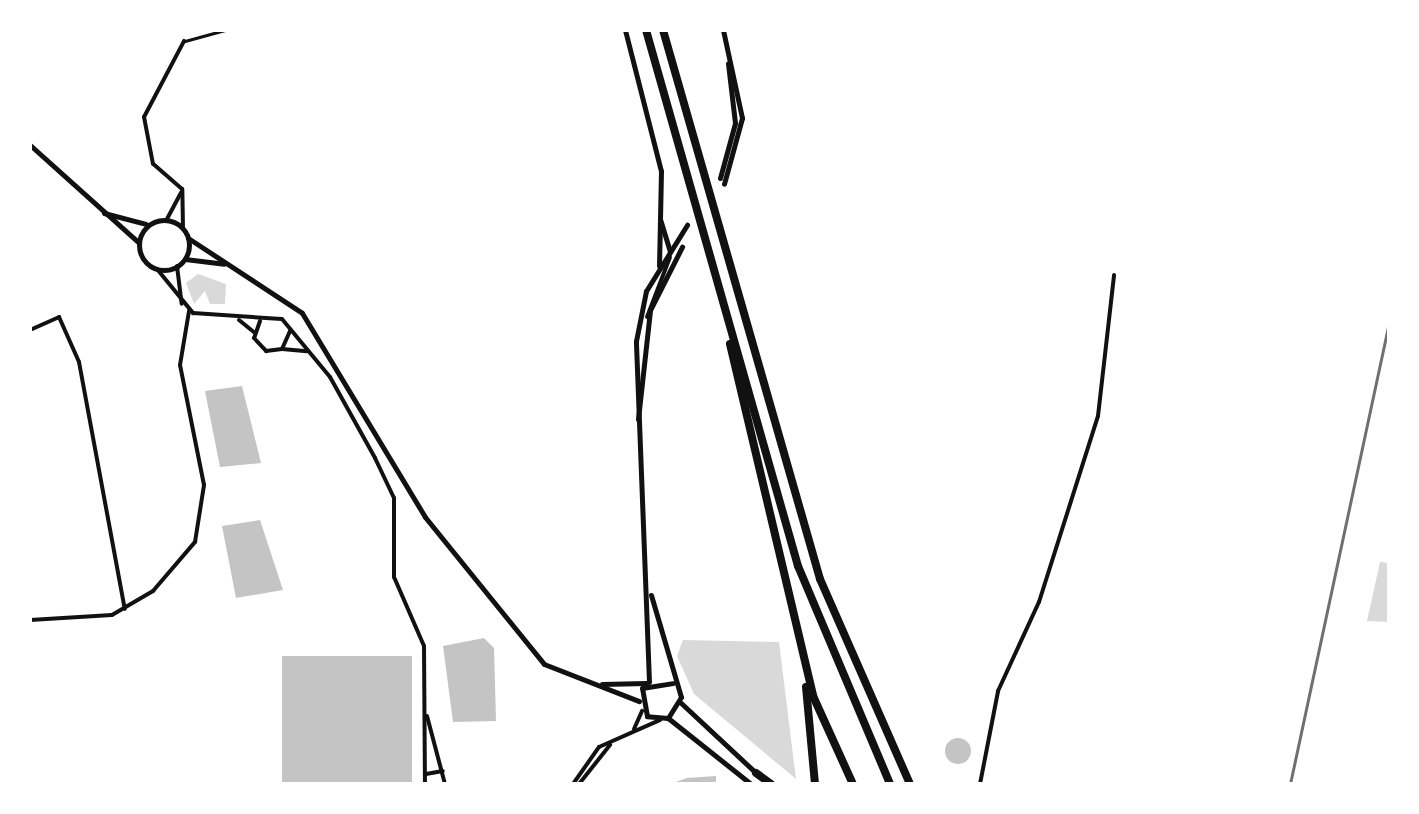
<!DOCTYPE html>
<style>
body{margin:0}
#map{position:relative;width:1419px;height:814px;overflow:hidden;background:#fff;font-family:"Source Sans 3",sans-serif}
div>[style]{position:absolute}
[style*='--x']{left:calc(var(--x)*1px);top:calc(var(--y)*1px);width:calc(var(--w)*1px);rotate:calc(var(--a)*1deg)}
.water>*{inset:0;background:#d9d9d9}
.building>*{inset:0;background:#c4c4c4;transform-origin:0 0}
.round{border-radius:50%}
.service>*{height:2.5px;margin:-1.25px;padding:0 1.25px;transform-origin:1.25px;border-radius:1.25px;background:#111}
.minor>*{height:4px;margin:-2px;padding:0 2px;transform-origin:2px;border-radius:2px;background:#111}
.tertiary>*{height:5px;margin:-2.5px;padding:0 2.5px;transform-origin:2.5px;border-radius:2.5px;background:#111}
.secondary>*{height:5px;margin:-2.5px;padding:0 2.5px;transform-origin:2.5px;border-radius:2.5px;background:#111}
.secondary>.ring{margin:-2.5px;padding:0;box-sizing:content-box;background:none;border:5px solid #111;border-radius:50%}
.motorway>*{height:8px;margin:-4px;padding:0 4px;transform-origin:4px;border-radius:4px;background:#111}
.rail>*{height:2.5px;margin:-1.25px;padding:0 1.25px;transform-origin:1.25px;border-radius:1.25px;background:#707070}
span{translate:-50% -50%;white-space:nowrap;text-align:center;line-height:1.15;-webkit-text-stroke:8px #fff;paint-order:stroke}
.frame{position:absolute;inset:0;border:32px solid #fff;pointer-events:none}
</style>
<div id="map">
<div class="water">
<i style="clip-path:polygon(198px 274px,226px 284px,225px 304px,210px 304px,205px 291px,194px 304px,186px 283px)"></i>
<i style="clip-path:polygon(1380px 562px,1389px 563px,1389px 622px,1367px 621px)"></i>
<i style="clip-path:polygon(683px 640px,779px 642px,796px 779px,694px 694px,677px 656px)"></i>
</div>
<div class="building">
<i style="clip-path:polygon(242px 386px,261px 463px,220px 467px,205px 391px)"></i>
<i style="clip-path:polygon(260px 520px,283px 590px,236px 598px,222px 526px)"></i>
<i style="clip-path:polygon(484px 638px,494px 648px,496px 721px,453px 722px,443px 646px)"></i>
<i style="left:282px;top:656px;width:130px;height:128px"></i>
<i class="round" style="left:945px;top:738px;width:26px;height:26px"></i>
<i style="clip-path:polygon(716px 776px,716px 784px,670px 784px,687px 778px)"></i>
</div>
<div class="service">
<i style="--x:185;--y:41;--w:41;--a:-15.4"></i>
</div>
<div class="minor">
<i style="--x:167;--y:219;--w:30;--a:-62"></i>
<i style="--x:183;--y:228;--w:39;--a:-91"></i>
<i style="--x:182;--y:189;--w:38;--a:-139"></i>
<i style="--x:153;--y:164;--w:48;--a:-100.8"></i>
<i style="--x:144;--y:117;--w:86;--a:-62.2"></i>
<i style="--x:177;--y:266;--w:38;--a:83"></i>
<i style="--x:157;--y:269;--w:57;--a:50.7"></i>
<i style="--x:193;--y:313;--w:89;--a:3.9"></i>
<i style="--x:282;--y:319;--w:75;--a:50.4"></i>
<i style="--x:330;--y:377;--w:93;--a:60.9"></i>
<i style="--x:375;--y:458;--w:44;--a:64.6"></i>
<i style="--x:394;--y:498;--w:79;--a:90"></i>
<i style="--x:394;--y:577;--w:75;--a:66.5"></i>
<i style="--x:424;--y:646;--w:138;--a:89.6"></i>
<i style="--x:647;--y:317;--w:64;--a:-69"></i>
<i style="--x:239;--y:320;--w:19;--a:39"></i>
<i style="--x:260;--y:321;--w:18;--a:109"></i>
<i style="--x:254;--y:338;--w:18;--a:47"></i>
<i style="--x:266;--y:351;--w:16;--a:-7"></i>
<i style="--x:282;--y:349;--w:20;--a:-66"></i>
<i style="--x:30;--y:330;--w:32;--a:-24"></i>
<i style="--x:59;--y:317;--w:49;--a:66"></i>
<i style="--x:79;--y:362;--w:251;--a:79.5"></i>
<i style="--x:282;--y:349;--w:25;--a:5"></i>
<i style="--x:30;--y:620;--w:82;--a:-3.5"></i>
<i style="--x:112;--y:615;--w:48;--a:-30.3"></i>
<i style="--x:153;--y:591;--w:65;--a:-49.4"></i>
<i style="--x:195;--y:542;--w:58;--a:-81"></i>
<i style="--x:204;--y:485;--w:122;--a:-101.3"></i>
<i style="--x:180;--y:365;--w:55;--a:-80.5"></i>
<i style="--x:427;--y:716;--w:70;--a:75.2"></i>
<i style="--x:634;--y:729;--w:20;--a:-66"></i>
<i style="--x:426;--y:774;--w:17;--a:-10"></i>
<i style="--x:573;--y:784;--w:45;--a:-54.9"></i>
<i style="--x:599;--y:747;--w:67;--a:-23.9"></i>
<i style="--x:579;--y:784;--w:50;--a:-51.5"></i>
<i style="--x:980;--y:784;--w:95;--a:-79"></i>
<i style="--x:998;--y:691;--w:98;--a:-65.3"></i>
<i style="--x:1039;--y:602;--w:195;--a:-72.4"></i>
<i style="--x:1098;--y:416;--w:142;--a:-83.5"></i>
</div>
<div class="tertiary">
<i style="--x:625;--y:30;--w:146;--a:75.7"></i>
<i style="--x:661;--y:171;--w:95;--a:91.2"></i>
<i style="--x:660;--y:219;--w:34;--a:73"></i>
</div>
<div class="secondary">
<i style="--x:723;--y:30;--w:90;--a:77.8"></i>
<i style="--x:742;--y:118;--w:68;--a:105.3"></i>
<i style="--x:30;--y:145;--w:145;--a:41.9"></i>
<i style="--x:720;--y:178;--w:57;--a:-74.7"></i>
<i style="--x:735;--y:123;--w:60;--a:-96.7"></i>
<i style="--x:104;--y:213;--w:43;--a:14.7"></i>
<i class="ring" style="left:139px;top:220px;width:45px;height:45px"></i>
<i style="--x:188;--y:238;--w:136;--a:33.3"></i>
<i style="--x:302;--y:313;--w:238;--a:58.9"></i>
<i style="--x:425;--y:517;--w:189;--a:51"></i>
<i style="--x:544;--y:664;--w:102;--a:21.3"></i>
<i style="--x:185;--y:259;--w:39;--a:7"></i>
<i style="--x:638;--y:419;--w:110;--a:-83.7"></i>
<i style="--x:650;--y:310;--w:71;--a:-63.1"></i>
<i style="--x:651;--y:595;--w:106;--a:73.6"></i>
<i style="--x:681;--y:697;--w:25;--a:122"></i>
<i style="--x:668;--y:718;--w:21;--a:-175"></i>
<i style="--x:647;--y:716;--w:28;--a:-100"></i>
<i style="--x:642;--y:688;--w:31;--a:-9"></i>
<i style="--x:649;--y:682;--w:341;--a:-92.2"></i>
<i style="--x:636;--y:341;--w:51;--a:-78.7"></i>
<i style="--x:646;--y:291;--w:78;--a:-58.2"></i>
<i style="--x:602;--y:684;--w:44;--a:-1.3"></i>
<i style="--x:681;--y:703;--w:101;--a:43"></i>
<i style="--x:668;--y:718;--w:106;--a:38.5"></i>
</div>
<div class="motorway">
<i style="--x:646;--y:30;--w:557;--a:74.17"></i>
<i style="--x:798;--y:566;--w:237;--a:67.1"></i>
<i style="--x:663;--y:30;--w:571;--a:74.04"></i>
<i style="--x:820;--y:579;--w:224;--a:66.3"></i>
<i style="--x:730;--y:344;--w:362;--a:76.7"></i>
<i style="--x:813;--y:696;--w:97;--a:65.6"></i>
<i style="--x:806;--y:687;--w:97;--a:84.7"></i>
<i style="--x:756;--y:773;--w:19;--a:36"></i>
</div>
<div class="rail">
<i style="--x:1290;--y:784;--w:472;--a:-77.9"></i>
</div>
<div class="frame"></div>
</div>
